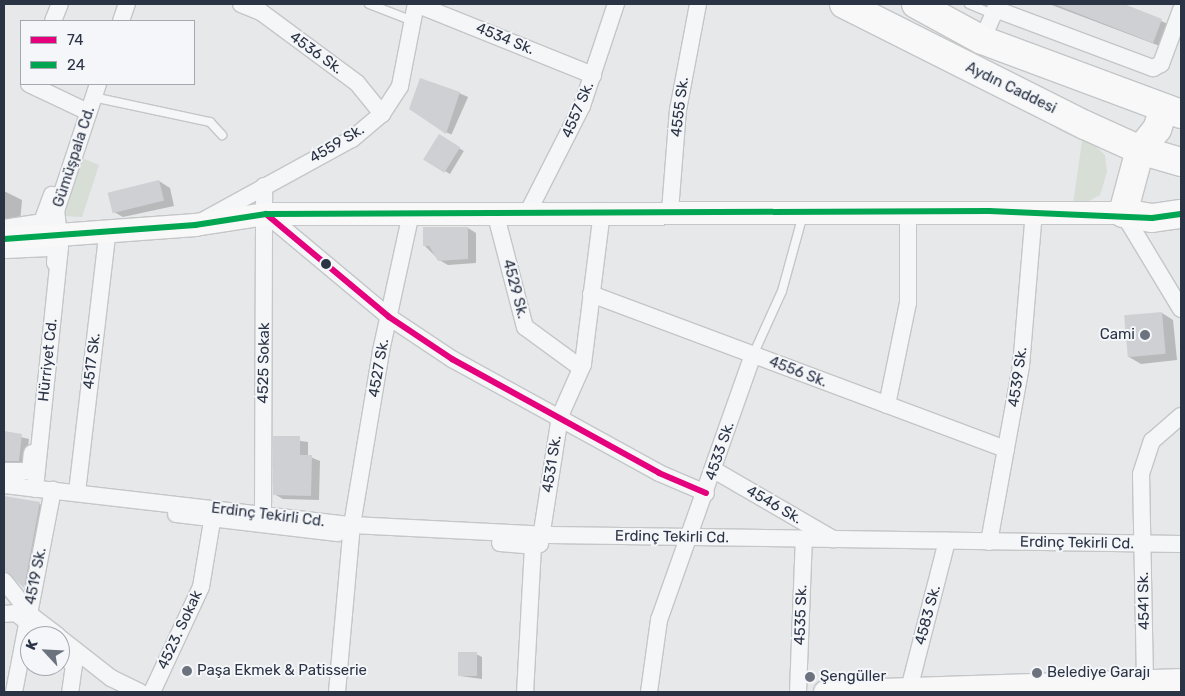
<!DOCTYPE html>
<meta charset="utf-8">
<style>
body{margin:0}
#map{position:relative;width:1185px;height:696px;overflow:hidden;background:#e6e8ea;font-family:Rubik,sans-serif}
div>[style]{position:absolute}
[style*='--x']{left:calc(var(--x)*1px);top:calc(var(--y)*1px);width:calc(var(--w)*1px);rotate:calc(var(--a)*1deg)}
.green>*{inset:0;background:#d6ded6}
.shadow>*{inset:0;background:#0003;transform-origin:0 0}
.building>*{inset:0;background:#ced0d3;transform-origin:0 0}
.roads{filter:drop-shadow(1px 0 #c4c6c8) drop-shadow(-1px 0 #c4c6c8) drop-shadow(0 1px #c4c6c8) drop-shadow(0 -1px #c4c6c8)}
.lane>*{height:8px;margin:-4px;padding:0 4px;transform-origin:4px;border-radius:4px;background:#f5f6f7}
.street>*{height:16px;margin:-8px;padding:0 8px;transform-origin:8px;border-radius:8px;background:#f5f6f7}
.secondary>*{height:22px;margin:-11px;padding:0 11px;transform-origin:11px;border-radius:11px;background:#f8f8f8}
.highway>*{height:28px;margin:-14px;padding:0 14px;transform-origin:14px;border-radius:14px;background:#f8f8f8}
.bus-1>*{height:6px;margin:-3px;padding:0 3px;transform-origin:3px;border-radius:3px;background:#e5007d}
.bus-2>*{height:6px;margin:-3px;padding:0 3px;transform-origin:3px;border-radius:3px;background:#00a651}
.dots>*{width:14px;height:14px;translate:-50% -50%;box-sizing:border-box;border:2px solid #f4f6f9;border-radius:50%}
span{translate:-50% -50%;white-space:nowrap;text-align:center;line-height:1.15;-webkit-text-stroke:4px #f4f6f9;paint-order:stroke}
.street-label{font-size:15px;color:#2b3445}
.poi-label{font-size:15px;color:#2b3445}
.right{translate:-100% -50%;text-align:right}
.left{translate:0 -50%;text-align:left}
.frame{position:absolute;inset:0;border:5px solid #2b3445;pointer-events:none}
.legend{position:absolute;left:20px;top:20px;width:175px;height:65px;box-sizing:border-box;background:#f4f6f9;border:1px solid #a4a8b1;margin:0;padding:6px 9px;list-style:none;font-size:15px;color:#2b3445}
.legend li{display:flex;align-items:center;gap:10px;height:25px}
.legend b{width:25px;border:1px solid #a4a8b1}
.north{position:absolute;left:20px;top:626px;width:50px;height:50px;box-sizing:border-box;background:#f4f6f9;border:1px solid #a4a8b1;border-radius:50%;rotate:295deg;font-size:14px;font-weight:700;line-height:20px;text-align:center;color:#2b3445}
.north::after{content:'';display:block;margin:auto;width:18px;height:22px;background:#6c737f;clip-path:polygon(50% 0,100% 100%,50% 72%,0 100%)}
</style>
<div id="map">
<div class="green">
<i style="clip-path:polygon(1060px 125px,1086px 137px,1105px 155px,1107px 172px,1100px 195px,1085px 203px,1073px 204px,1082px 141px,1055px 128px)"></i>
<i style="clip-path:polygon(80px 157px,99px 165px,82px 217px,62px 216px)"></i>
</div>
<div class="shadow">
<i style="clip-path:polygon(1049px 4px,1120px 4px,1173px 26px,1165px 48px)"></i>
<i style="left:459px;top:93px;width:10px;height:41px;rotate:24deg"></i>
<i style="left:439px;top:136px;width:29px;height:27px;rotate:31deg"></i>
<i style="clip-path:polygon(159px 181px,170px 188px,174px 206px,123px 217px,112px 211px)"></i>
<i style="clip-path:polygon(4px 191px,22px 200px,20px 223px,4px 232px)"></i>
<i style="clip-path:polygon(424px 228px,468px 228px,476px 233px,476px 263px,448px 265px,439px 260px,424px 245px)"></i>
<i style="clip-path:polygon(1162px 313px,1173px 320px,1177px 360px,1141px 364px,1129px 357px)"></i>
<i style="clip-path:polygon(4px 433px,29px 439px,26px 465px,4px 468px)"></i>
<i style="clip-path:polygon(274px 437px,308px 442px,308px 456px,320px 461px,319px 500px,283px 499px,274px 494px)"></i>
<i style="clip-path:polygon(4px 499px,40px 504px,51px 510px,35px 593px,4px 568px)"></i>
<i style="clip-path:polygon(476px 654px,482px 657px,482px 679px,460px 676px)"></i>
</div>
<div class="building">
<i style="clip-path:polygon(1054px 4px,1124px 4px,1162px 19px,1153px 43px)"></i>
<i style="clip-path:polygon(420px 78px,460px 92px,446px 134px,409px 109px)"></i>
<i style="left:439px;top:134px;width:25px;height:30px;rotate:32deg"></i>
<i style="left:159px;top:180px;width:21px;height:53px;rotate:76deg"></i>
<i style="clip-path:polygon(423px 227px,468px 227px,468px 259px,438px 261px,429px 246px,423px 246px)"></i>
<i style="left:1162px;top:312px;width:42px;height:38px;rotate:85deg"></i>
<i style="clip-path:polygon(4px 431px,22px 434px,19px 461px,4px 461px)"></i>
<i style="clip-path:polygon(273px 436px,300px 436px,300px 455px,312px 455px,311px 496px,273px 495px)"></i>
<i style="clip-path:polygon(4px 496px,40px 502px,24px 588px,4px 570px)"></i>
<i style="left:477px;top:652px;width:24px;height:19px;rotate:90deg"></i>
</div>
<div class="roads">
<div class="lane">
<i style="--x:369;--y:4;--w:47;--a:21.1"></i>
<i style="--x:969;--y:4;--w:26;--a:23"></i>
<i style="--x:93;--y:97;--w:120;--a:12.1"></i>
<i style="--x:210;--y:122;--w:18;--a:47"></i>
<i style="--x:753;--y:355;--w:70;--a:-65.6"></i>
<i style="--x:782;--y:291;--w:79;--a:-74.6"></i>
</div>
<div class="street">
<i style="--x:241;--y:4;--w:22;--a:22"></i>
<i style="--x:261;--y:12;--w:119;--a:36.5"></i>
<i style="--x:357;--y:83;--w:40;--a:51"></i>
<i style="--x:416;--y:4;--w:191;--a:21.9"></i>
<i style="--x:995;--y:9;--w:169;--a:20.5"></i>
<i style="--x:1153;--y:68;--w:9;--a:-27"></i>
<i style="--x:1161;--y:64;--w:58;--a:-69.7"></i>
<i style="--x:53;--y:21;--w:18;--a:-68"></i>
<i style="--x:121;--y:21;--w:18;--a:-71"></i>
<i style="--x:982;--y:40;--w:39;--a:-66"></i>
<i style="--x:29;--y:84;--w:65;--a:25.4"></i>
<i style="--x:670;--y:211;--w:101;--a:-85.5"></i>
<i style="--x:678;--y:110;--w:108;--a:-79.3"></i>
<i style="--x:495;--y:212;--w:119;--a:75.4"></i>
<i style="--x:525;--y:327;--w:69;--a:36.2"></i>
<i style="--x:528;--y:212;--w:119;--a:-63"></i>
<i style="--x:582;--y:106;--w:108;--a:-71.6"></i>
<i style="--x:1123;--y:213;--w:112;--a:58.9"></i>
<i style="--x:266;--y:214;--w:160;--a:39.9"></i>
<i style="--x:389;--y:317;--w:76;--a:33.7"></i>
<i style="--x:452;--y:359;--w:236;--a:28.8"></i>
<i style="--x:659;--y:473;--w:51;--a:23.1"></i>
<i style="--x:204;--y:220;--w:169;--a:-28.7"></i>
<i style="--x:352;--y:139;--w:39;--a:-40"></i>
<i style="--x:382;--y:114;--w:33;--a:-57"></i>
<i style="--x:400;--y:86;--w:84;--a:-79"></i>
<i style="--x:4;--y:228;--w:38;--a:-9"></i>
<i style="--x:42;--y:222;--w:29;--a:-70"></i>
<i style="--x:6;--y:250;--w:43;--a:-2.7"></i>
<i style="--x:49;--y:248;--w:8;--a:23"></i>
<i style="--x:56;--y:251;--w:12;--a:95"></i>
<i style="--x:591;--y:294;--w:443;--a:20.5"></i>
<i style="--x:887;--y:405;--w:104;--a:-78.4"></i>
<i style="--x:908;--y:303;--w:92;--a:-90"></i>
<i style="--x:714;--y:470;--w:138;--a:30.1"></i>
<i style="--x:4;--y:471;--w:26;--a:0"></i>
<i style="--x:30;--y:471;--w:18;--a:-84"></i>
<i style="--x:4;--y:485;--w:350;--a:6.6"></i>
<i style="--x:352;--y:525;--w:198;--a:2.9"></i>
<i style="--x:550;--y:535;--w:631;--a:0.82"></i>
<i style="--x:35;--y:489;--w:243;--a:-84.1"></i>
<i style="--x:60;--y:247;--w:36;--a:-96"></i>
<i style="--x:56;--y:211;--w:134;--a:-71.7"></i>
<i style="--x:77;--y:492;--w:265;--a:-83.3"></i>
<i style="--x:263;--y:513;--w:327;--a:-89.8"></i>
<i style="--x:176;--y:514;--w:163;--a:6.7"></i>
<i style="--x:989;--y:542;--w:179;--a:-79.7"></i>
<i style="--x:1021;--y:366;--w:156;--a:-85.2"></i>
<i style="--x:500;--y:543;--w:33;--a:5"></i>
<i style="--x:533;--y:546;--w:146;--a:93.1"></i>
<i style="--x:540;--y:544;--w:130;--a:-81.1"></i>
<i style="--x:560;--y:416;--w:57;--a:-66.1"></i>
<i style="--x:583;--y:364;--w:154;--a:-82.9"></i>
<i style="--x:4;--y:581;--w:46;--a:51.1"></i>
<i style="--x:33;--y:617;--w:31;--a:37"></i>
<i style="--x:4;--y:614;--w:12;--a:-5"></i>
<i style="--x:16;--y:613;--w:21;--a:39"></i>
<i style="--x:60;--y:638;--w:65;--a:38.1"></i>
<i style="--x:111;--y:678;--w:32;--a:26"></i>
<i style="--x:60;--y:653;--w:18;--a:41"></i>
<i style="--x:74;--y:665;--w:27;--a:98"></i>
<i style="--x:1145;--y:681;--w:207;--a:-91.1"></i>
<i style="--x:1141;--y:474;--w:35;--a:-72"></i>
<i style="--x:1152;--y:441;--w:38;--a:-41"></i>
<i style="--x:909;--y:689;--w:153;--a:-75.6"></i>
<i style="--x:14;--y:692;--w:206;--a:-79.1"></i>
<i style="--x:152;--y:692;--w:116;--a:-65"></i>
<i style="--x:201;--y:587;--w:79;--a:-80.5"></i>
<i style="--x:337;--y:692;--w:168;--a:-84.9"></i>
<i style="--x:352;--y:525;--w:176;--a:-80.5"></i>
<i style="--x:381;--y:351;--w:141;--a:-77.7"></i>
<i style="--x:649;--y:692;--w:73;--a:-82.1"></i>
<i style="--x:659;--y:620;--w:281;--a:-70.5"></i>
<i style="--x:798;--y:692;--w:153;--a:-87.8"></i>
</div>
<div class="secondary">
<i style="--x:4;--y:239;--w:192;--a:-4.2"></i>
<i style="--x:195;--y:225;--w:72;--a:-8.8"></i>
<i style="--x:266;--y:214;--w:857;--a:-0.07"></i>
<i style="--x:825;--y:692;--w:356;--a:-1.9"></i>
</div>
<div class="highway">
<i style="--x:844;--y:4;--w:270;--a:26.7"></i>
<i style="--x:1085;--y:125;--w:60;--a:24.4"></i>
<i style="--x:1140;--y:150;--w:43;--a:16.3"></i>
<i style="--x:916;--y:4;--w:75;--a:28.6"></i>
<i style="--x:982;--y:40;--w:212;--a:20.4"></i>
<i style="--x:1164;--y:108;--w:22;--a:108"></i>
<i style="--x:1157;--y:129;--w:27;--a:129"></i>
<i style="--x:1140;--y:150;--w:65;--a:105.1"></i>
<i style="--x:1123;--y:213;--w:29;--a:10"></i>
<i style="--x:1152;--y:218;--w:29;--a:-8"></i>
</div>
</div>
<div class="bus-1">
<i style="--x:266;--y:214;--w:160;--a:39.9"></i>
<i style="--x:389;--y:317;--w:76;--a:33.7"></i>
<i style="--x:452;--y:359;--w:236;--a:28.8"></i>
<i style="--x:659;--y:473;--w:51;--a:23.1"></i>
</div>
<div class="bus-2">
<i style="--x:4;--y:239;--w:192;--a:-4.2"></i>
<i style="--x:195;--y:225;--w:72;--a:-8.8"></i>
<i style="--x:266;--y:214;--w:723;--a:-0.24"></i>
<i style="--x:989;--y:211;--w:163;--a:2.5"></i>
<i style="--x:1152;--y:218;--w:29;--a:-8"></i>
</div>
<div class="dots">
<i style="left:326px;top:264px;background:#2b3445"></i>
<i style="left:1145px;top:335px;background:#6c737f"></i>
<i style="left:187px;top:671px;background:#6c737f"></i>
<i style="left:1037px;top:673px;background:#6c737f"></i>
<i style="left:810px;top:677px;background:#6c737f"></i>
</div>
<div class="street-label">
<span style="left:505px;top:39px;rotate:22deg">4534 Sk.</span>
<span style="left:316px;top:53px;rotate:36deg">4536 Sk.</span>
<span style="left:1011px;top:88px;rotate:26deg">Aydın Caddesi</span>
<span style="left:680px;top:107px;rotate:-83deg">4555 Sk.</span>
<span style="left:578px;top:110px;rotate:-67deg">4557 Sk.</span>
<span style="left:337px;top:144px;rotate:-31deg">4559 Sk.</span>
<span style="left:74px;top:157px;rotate:-72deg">Gümüşpala Cd.</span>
<span style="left:515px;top:289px;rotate:75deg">4529 Sk.</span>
<span style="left:48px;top:360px;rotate:-84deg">Hürriyet Cd.</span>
<span style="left:92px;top:361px;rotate:-83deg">4517 Sk.</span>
<span style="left:264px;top:363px;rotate:-89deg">4525 Sokak</span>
<span style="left:379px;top:368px;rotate:-80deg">4527 Sk.</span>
<span style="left:798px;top:372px;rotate:21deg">4556 Sk.</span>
<span style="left:1018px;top:377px;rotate:-82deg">4539 Sk.</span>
<span style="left:720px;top:451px;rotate:-71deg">4533 Sk.</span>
<span style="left:552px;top:464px;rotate:-81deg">4531 Sk.</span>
<span style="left:774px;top:505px;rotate:30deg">4546 Sk.</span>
<span style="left:268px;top:515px;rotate:7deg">Erdinç Tekirli Cd.</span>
<span style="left:672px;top:537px;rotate:1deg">Erdinç Tekirli Cd.</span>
<span style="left:1077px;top:543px;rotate:1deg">Erdinç Tekirli Cd.</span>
<span style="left:36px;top:576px;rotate:-79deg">4519 Sk.</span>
<span style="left:1144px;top:601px;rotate:-91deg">4541 Sk.</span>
<span style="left:801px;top:615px;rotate:-88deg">4535 Sk.</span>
<span style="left:928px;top:615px;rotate:-75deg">4583 Sk.</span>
<span style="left:180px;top:630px;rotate:-65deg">4523. Sokak</span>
</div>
<div class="poi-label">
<span class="right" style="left:1135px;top:335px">Cami</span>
<span class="left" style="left:197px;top:671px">Paşa Ekmek &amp; Patisserie</span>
<span class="left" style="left:1047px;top:673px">Belediye Garajı</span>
<span class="left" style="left:820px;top:677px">Şengüller</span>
</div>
<div class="frame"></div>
<ul class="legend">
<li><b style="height:6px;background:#e5007d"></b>74</li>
<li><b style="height:6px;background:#00a651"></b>24</li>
</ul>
<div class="north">K</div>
</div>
